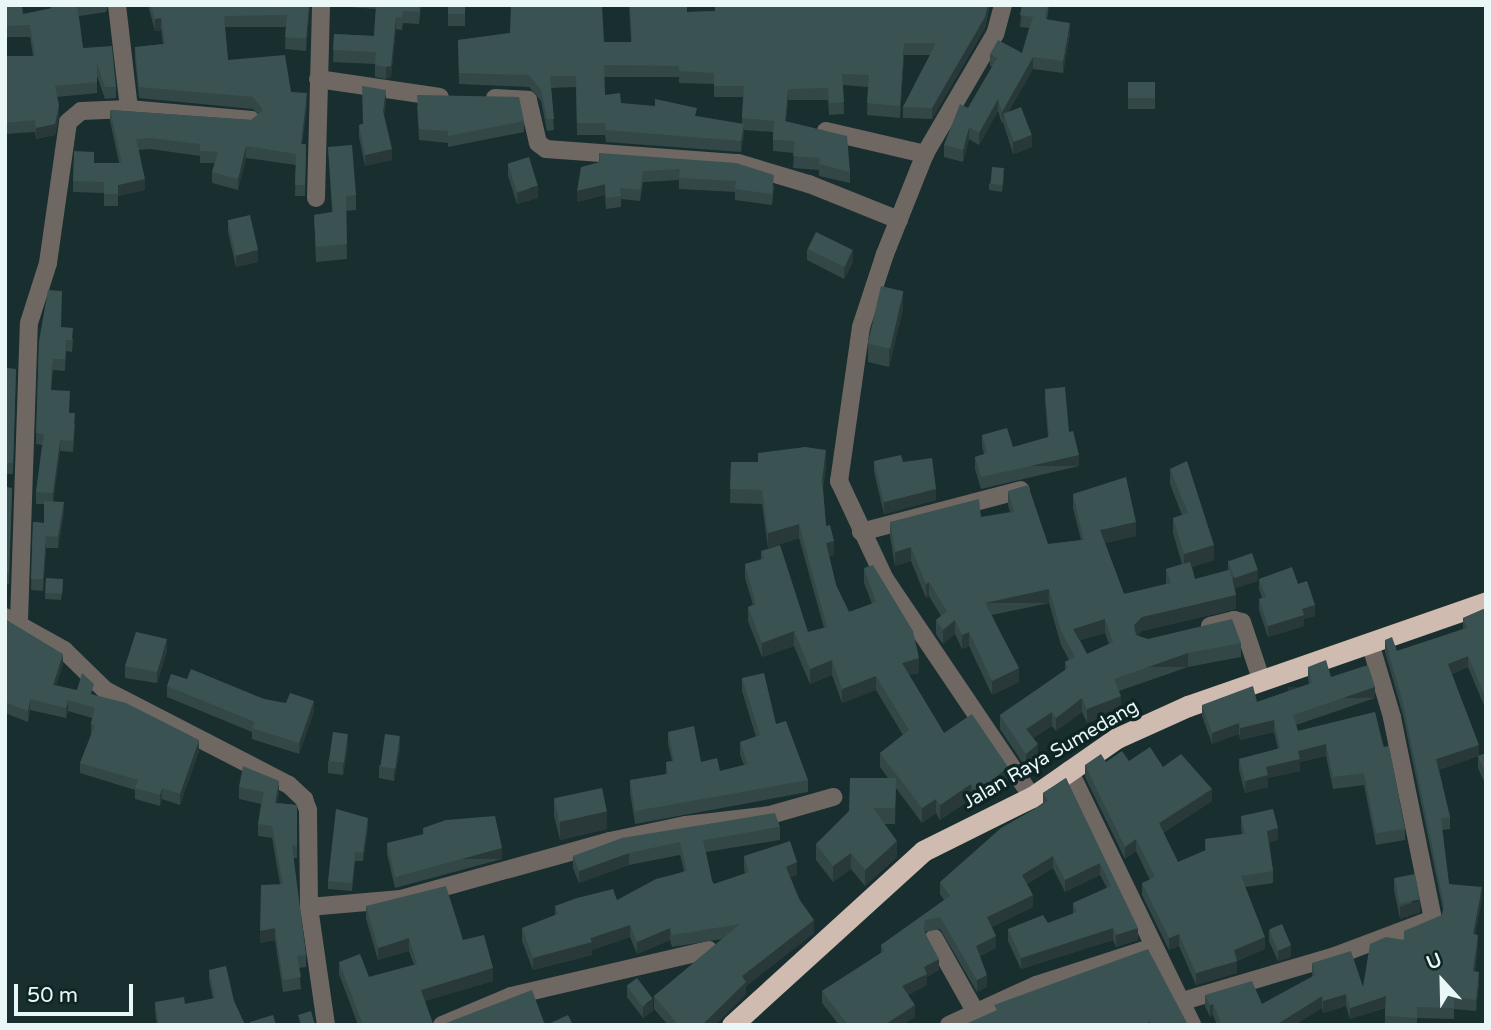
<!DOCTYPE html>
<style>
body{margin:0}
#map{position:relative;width:1491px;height:1030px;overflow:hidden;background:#182e2f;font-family:"Varela Round",sans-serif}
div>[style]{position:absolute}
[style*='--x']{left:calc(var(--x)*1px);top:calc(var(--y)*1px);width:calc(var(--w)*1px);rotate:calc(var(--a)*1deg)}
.minor>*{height:18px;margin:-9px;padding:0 9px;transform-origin:9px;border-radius:9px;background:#6f6762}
.highway>*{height:21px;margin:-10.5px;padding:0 10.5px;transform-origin:10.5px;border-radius:10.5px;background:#cfbbb0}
.wall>*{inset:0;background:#334747;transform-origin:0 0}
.shaded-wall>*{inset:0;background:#29393a;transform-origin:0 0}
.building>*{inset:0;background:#3b5253;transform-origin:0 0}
span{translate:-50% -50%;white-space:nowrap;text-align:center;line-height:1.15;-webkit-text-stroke:7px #0f2525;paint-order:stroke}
.street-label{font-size:19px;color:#eaf7f7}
.frame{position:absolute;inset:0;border:7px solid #eaf7f7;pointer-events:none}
.north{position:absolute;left:1407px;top:946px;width:70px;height:70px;-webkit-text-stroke:5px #0f2525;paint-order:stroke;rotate:338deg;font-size:19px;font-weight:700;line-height:28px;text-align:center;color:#eaf7f7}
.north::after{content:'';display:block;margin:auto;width:24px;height:32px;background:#eaf7f7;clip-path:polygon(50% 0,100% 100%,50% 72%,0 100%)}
.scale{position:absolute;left:14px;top:984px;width:119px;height:32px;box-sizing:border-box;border:4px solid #eaf7f7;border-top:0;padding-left:9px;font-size:21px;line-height:24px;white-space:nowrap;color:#eaf7f7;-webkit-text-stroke:5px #0f2525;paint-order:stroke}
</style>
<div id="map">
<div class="minor">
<i style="--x:117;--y:5;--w:105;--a:83.4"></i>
<i style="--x:1003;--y:5;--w:30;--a:105"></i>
<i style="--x:995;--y:34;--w:139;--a:120.3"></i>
<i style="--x:925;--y:154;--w:108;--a:111.8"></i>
<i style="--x:885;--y:254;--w:77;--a:108.2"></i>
<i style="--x:861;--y:327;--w:156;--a:98.1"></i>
<i style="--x:839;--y:481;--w:108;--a:64.9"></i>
<i style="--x:885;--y:579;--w:263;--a:56"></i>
<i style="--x:318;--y:79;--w:123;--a:8.4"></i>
<i style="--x:495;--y:98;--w:33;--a:3"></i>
<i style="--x:528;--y:100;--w:44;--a:76.9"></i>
<i style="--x:538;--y:143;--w:10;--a:37"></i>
<i style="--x:546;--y:149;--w:193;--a:4.2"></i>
<i style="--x:738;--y:163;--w:74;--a:16.5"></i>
<i style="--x:809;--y:184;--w:97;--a:21.8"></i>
<i style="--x:826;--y:131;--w:102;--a:13.1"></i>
<i style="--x:316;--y:198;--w:193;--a:-88.5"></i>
<i style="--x:861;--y:532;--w:165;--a:-14.7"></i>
<i style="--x:5;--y:617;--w:68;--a:29.2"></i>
<i style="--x:64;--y:650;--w:57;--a:44.3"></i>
<i style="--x:105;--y:690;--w:207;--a:27.3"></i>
<i style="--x:289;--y:785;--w:21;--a:43"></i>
<i style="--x:304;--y:799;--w:12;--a:70"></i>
<i style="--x:308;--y:810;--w:97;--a:89.4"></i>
<i style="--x:309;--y:907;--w:119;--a:81.8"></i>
<i style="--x:19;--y:621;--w:298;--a:-88.1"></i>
<i style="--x:29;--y:323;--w:63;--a:-72.4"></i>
<i style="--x:48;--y:263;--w:142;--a:-81.9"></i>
<i style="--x:68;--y:122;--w:17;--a:-40"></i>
<i style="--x:81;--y:111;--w:48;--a:-2.4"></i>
<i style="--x:129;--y:109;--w:123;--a:5.1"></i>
<i style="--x:1210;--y:626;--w:25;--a:-14"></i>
<i style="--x:1234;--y:620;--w:8;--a:14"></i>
<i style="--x:1242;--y:622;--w:60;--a:71.6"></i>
<i style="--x:1069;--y:770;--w:283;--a:64.2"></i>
<i style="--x:309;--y:907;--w:92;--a:-5"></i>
<i style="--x:401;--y:899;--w:217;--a:-15.5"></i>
<i style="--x:610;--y:841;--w:78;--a:-11.9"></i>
<i style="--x:686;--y:825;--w:85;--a:-6.8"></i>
<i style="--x:770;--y:815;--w:66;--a:-15.9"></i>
<i style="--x:934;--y:938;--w:84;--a:60.7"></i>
<i style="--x:1183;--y:1001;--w:159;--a:-16.5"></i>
<i style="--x:1335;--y:956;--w:105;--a:-20.7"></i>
<i style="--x:1433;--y:919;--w:206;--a:-101.5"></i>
<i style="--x:1392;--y:717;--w:74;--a:-106.5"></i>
<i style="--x:442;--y:1025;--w:75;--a:-22.8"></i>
<i style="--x:511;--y:996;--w:203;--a:-13.1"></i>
<i style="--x:949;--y:1025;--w:96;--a:-24.7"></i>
<i style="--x:1036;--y:985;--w:124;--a:-17.9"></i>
</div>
<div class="highway">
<i style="--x:732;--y:1025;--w:258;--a:-42.3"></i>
<i style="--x:923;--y:851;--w:122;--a:-26.4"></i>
<i style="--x:1032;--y:797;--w:103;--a:-34.8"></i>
<i style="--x:1117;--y:738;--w:78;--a:-24.3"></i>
<i style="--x:1188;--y:706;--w:316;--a:-19.2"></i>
</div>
<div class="wall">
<i style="clip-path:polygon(5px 5px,23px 14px,51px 9px,50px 5px,108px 5px,106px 12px,79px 16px,83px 48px,116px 87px,116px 98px,105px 99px,97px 76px,97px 93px,57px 97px,59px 117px,55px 135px,36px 139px,35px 132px,5px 134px,5px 56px,33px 56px,30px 37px,5px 37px)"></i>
<i style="clip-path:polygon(148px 5px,310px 5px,306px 51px,285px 49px,286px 27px,225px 27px,228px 60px,291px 92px,307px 105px,302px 144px,306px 144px,305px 196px,295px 196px,296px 165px,246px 158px,238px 190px,212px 183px,212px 172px,215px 163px,200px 163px,200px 156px,150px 149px,139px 150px,145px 190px,118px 196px,118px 206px,104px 206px,104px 193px,73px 192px,73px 181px,94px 163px,119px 163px,110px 121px,110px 110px,251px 120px,258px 115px,253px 109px,139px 98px,135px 59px,135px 47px,163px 44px,161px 30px,155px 31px)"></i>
<i style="clip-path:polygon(350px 5px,421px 5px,419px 24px,403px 23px,402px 30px,396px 29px,391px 77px,386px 79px,375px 77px,375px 64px,333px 62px,334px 34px,374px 36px,376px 9px,350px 7px)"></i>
<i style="left:448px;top:5px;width:17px;height:21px"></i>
<i style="clip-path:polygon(evenodd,629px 5px,687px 5px,687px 12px,715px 11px,715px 5px,990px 5px,985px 28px,932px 119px,903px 118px,903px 107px,930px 55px,904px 55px,900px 118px,867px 115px,868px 87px,843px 85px,844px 114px,829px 115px,828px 100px,788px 100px,786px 121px,850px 172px,850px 183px,819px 176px,819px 170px,793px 168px,794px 153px,773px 151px,773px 132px,744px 130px,741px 152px,606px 142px,605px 135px,577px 135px,576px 87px,551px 88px,554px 130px,547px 131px,541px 101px,529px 87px,459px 84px,458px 40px,510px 33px,604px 42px,631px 42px,629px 5px,604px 77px,679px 77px,679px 83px,714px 84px,714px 97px,743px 97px,742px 124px,621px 103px,605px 95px,604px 77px)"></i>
<i style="clip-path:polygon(1022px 5px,1049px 5px,1047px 19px,1070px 34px,1063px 73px,1033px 69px,1009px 111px,1032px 147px,1013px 154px,1003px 122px,1002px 124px,998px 111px,979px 145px,969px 139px,963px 162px,944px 157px,944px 145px,968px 108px,992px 67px,990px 66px,990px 54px,1022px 53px,1029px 28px,1020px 27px)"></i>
<i style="left:1128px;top:82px;width:27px;height:27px"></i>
<i style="clip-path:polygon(386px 102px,384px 115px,392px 160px,365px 166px,359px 137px,359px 125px,362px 124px)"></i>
<i style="clip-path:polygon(417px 106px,524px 121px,524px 132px,448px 147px,448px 143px,419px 140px)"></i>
<i style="clip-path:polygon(328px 147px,356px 195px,356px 210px,346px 211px,347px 259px,316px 262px,314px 215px,332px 212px)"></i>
<i style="clip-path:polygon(599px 153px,774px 186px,772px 205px,735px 200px,735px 192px,679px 189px,679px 180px,643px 182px,640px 201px,621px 199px,621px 207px,606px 209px,605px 195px,577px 202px,599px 162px)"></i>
<i style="clip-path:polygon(508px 164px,538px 198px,517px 204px,508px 176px)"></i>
<i style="clip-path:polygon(1004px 174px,1002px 192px,989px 190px,989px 184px)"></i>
<i style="clip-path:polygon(228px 220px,258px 262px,236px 267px,228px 232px)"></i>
<i style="clip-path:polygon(807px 249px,853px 262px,844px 279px,807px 260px)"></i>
<i style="clip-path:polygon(903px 309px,889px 367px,868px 362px,868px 344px)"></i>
<i style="clip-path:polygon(61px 327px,73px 339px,72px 352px,66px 351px,65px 371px,53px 370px,51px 390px,70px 413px,75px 425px,73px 452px,60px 451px,53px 501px,64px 513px,58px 548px,46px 548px,43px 591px,31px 590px,33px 522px,44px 523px,44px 504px,36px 504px,36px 492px,42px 445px,36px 444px,39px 341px)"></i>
<i style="clip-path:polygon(5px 368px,16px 369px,13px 474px,5px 474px)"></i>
<i style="clip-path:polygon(1045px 389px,1069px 432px,1079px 466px,981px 489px,975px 469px,975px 457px,984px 454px,982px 446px,982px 435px,1013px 447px,1048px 437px,1045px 401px)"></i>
<i style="clip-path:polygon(874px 461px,936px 500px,884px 514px,874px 472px)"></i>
<i style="clip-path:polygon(731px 462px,826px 465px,823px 488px,826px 526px,834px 555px,829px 556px,836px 585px,849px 612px,872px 604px,864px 583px,864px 568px,919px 673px,909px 675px,944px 733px,1008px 782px,977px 807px,971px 799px,940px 820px,936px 813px,922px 823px,896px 788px,895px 824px,884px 824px,897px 857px,865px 886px,851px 869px,833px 882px,816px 860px,816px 844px,888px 778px,880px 767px,880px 753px,903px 735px,876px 690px,842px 703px,832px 675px,810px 684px,794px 646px,762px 657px,748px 621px,748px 607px,753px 605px,745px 578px,745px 564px,761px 559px,761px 551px,808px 632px,824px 628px,799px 538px,768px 548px,762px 504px,730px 503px)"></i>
<i style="clip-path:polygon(evenodd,1170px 469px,1214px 560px,1192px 567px,1195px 579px,1228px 570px,1228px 560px,1258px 581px,1235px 588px,1236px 609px,1142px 631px,1137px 636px,1148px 639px,1241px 643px,1241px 657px,1188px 667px,1119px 691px,1121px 709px,1087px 723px,1082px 712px,1056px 731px,1052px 726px,1033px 738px,1038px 758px,1026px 768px,1000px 729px,1000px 715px,1065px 670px,1065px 662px,1069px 660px,1061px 645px,1049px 603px,992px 615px,1019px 682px,992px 695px,969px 646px,962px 649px,955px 634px,943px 644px,936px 634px,936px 620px,941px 616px,929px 596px,926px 598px,911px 561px,895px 566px,890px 536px,890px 522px,981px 517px,1010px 512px,1008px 505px,1008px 491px,1048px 544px,1081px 540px,1073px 508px,1073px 494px,1136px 536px,1105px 543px,1124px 594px,1166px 584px,1166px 569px,1182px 564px,1173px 533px,1173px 518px,1182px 515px,1170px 484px,1170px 469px,1105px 633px,1109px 644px,1087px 654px,1080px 640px,1105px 633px)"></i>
<i style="clip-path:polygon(5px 487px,12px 488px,9px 584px,5px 583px)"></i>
<i style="clip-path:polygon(46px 578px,63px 585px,61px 600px,45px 599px)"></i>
<i style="clip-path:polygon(1259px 579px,1298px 584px,1315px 616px,1304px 619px,1304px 626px,1268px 637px,1259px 610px,1259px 599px,1262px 598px,1259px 589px)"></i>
<i style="clip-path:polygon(1486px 608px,1486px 710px,1468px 667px,1452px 674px,1479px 756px,1486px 753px,1486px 786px,1478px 768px,1478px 756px,1439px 770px,1450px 817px,1450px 829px,1442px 830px,1449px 884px,1482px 899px,1475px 934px,1478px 946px,1475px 971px,1479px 983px,1476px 1011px,1454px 1009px,1454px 1019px,1417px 1018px,1417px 1025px,1385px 1025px,1385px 1008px,1350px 1019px,1346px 1006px,1323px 1013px,1322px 1008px,1294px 1025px,1217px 1025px,1213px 1015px,1210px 1017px,1205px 1006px,1205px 995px,1262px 1004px,1312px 977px,1312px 963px,1363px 987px,1404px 940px,1442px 915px,1443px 910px,1403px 715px,1385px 652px,1385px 640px,1397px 651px,1463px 629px,1463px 618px)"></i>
<i style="clip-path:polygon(5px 619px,63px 664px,56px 685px,94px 695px,199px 751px,180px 805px,162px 799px,160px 806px,135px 799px,135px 790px,80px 773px,80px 763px,91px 735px,91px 724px,92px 718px,68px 711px,66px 718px,30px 710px,28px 722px,5px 713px)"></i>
<i style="clip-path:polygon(167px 651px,157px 683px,125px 678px,125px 666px)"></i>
<i style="clip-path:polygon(1308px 667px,1375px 698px,1296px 725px,1298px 731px,1375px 712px,1405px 829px,1405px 840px,1376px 845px,1364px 785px,1333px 789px,1326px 756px,1300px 762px,1300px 771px,1268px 778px,1268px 787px,1245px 793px,1239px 770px,1239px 759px,1278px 749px,1274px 732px,1240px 740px,1239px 734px,1212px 744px,1202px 716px,1202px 705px,1257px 702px,1309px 684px,1308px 678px)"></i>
<i style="clip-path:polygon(742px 678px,776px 724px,808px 780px,808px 792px,635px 824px,630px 793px,630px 780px,666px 774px,666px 762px,672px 761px,668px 744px,668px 732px,701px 762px,720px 771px,744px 765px,740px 755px,740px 742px,756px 737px,742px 691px)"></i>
<i style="clip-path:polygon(187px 679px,314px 712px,299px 754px,252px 739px,252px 732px,167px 697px,167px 686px)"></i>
<i style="clip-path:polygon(348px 746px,343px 775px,328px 773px,328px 761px)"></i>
<i style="clip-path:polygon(400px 748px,394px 781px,379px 778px,379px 766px)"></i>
<i style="clip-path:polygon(1129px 761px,1163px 767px,1212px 801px,1163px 833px,1178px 862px,1205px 851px,1205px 839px,1242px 834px,1241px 828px,1241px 816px,1278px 840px,1269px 842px,1273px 871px,1273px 883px,1245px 887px,1265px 949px,1237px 961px,1237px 973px,1196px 985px,1179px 946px,1169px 950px,1142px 895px,1142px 883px,1150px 880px,1136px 851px,1125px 859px,1085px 777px,1085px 765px,1106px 762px)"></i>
<i style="clip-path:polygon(1066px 778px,1138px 940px,1116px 947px,1113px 940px,1021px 969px,1008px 941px,1008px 929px,1048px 923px,1073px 914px,1073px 903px,1107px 888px,1100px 875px,1065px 892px,1053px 868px,1027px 884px,1033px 907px,992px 927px,996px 948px,980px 956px,987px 987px,977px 992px,940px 929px,925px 932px,939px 970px,927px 977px,927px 985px,908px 995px,915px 1017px,902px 1025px,839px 1025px,822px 1003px,822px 991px,881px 953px,881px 945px,944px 900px,940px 894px,940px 882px,1043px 804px,1043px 793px)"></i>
<i style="clip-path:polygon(239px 787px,279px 793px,277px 803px,297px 805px,297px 858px,293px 858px,306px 955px,306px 967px,299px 968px,301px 989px,283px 992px,275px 940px,260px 943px,280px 884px,272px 838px,258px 836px,258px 824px,261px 804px,239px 799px)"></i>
<i style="clip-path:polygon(554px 799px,607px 829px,560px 840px,554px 816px)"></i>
<i style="clip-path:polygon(368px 827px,363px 861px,355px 861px,352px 891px,328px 889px,328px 881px)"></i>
<i style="clip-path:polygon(780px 827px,780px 840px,706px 852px,712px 881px,714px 884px,745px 874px,744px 868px,744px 856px,797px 875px,790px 877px,814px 933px,746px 986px,746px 994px,715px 1025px,668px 1025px,654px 1009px,654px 996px,722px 939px,672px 947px,670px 940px,637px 954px,630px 937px,592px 950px,592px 955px,533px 970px,522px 941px,522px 928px,555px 915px,555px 906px,617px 900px,684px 871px,680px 855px,629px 865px,579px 883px,573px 868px,573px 856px)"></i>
<i style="clip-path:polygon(423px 828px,502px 859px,395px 888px,387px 854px,387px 843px,423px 835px)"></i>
<i style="clip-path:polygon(1394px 878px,1420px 912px,1400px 919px,1394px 890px)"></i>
<i style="clip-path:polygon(366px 906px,463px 940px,493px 981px,425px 1001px,433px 1024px,545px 1025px,358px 1025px,339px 974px,339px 962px,369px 977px,414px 965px,409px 951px,378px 960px,366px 919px)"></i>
<i style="clip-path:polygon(1269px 930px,1291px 957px,1278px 961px,1269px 941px)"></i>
<i style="clip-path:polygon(209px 970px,234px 1001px,245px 1025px,157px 1025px,155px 1012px,155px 1002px,185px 1004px,213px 999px,209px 980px)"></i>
<i style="clip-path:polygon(627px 986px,653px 1011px,643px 1018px,627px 997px)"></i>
</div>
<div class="shaded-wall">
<i style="clip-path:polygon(309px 5px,310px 5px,306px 51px,306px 39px)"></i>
<i style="clip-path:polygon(988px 5px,990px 5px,985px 28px,932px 119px,932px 108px)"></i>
<i style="clip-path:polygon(396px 17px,396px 29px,391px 77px,386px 79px,386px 67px)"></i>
<i style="clip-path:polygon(161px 18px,161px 30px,155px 31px,155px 19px)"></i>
<i style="clip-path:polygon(1070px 23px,1070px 34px,1063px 73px,1063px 61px)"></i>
<i style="clip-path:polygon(904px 43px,904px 55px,900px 118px,900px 106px)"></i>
<i style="clip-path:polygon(1033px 57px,1033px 69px,1005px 119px,1003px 114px,1002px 124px,1002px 112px)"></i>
<i style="clip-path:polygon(788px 89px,788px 100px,785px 132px,785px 121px)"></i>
<i style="clip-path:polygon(386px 90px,386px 102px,383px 122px,383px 111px)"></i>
<i style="clip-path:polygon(307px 93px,307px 105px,301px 156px,301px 144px)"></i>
<i style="clip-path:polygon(998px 99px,998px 111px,979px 145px,979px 133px)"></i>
<i style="clip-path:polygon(59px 105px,59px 117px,55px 135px,36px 139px,36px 128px)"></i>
<i style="clip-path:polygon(744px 124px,744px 136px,741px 152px,741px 141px)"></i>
<i style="clip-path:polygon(969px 127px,969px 139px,963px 162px,963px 150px)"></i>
<i style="clip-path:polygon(1032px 135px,1032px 147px,1013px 154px,1013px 142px)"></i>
<i style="clip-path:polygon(246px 146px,246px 158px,238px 190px,238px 179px)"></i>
<i style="clip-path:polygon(392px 149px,392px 160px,365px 166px,365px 155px)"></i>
<i style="clip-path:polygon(145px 179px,145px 190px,118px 196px,118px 185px)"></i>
<i style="clip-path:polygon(605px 184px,605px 195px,577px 202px,577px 191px)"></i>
<i style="clip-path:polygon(538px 186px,538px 198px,517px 204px,517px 193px)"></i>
<i style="clip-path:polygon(258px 250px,258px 262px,236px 267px,236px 256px)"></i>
<i style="clip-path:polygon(853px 250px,853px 262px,844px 279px,844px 268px)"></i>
<i style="clip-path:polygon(903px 291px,903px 309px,889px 367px,889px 350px)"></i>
<i style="clip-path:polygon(60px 440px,60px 451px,53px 505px,53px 493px)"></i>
<i style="clip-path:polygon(826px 450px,826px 465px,822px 493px,822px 479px)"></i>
<i style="left:1079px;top:455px;width:11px;height:100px;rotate:90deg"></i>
<i style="clip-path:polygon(936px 489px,936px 500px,884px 514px,884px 502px)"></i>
<i style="clip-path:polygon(64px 502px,64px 513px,58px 548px,58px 537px)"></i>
<i style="clip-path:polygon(1136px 522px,1136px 536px,1100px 544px,1100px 530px)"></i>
<i style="clip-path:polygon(799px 524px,799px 538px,768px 548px,768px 533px)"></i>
<i style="clip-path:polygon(46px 536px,46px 548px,43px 591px,43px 579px)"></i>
<i style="clip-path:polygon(834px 541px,834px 555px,826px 557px,826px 543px)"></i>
<i style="clip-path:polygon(1214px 545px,1214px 560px,1184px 569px,1184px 554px)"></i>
<i style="clip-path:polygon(911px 547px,911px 561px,895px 566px,895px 552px)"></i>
<i style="clip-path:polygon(1258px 570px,1258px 581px,1233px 589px,1233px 577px)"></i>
<i style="clip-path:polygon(929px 582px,929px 596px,926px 598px,926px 584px)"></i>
<i style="left:1049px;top:589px;width:14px;height:66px;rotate:90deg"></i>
<i style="clip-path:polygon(1236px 595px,1236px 609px,1142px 631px,1134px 639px,1134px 625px,1142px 617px)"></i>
<i style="clip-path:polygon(1315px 605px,1315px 616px,1304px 619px,1304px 626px,1268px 637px,1268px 626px,1302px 609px)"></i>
<i style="clip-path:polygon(1105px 619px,1105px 633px,1073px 642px,1073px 629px)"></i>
<i style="clip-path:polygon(955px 620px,955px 634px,943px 644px,943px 630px)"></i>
<i style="clip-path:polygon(794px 631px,794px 646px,762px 657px,762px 643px)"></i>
<i style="clip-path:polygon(969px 632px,969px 646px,962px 649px,962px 635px)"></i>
<i style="clip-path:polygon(167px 639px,167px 651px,157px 683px,157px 672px)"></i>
<i style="left:1188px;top:653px;width:14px;height:78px;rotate:90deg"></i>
<i style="clip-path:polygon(63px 654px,63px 664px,53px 695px,53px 685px)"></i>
<i style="clip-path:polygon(1468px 656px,1468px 667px,1448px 675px,1448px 664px)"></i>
<i style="clip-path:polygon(919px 658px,919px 673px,902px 677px,902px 663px)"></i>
<i style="clip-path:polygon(832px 660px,832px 675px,810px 684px,810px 669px)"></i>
<i style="clip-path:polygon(1019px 668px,1019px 682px,992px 695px,992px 681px)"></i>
<i style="clip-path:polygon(876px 676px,876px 690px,842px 703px,842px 689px)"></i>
<i style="left:1375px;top:687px;width:11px;height:87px;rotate:90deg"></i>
<i style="clip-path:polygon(1121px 696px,1121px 709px,1087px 723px,1087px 709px)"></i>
<i style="clip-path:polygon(1082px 698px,1082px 712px,1056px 731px,1056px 718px)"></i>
<i style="clip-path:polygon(30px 699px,30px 710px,28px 722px,28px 711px)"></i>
<i style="clip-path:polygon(68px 700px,68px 711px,66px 718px,66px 708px)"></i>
<i style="clip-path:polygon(314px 701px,314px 712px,299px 754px,299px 743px)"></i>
<i style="clip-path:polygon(1052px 712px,1052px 726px,1026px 743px,1026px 729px)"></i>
<i style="clip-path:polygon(1274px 720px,1274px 732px,1240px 740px,1240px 728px)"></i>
<i style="clip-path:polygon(1239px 723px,1239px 734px,1212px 744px,1212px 733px)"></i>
<i style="clip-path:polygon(348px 734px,348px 746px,343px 775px,343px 764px)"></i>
<i style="clip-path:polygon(400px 736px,400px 748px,394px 781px,394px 769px)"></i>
<i style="clip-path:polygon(199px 740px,199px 751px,180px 805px,180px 794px)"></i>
<i style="clip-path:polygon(1038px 744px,1038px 758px,1026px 768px,1026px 754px)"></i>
<i style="clip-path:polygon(1326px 744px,1326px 756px,1300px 762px,1300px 771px,1268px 778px,1268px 787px,1245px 793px,1245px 781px,1266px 767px,1298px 751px)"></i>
<i style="clip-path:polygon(1479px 745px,1479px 756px,1436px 771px,1436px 759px)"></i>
<i style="clip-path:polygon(1008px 767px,1008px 782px,977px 807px,977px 793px)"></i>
<i style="clip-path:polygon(279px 781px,279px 793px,275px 815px,275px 803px)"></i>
<i style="clip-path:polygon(971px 784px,971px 799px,940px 820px,940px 805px)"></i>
<i style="clip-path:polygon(162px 788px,162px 799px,160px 806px,160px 795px)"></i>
<i style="clip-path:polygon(1212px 789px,1212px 801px,1159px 835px,1159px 823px)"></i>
<i style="clip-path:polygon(936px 799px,936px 813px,922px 823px,922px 808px)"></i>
<i style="clip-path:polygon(607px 811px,607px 829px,560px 840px,560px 822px)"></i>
<i style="clip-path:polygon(368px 818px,368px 827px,363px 861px,363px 853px)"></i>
<i style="clip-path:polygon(1278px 828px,1278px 840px,1267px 843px,1267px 831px)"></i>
<i style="clip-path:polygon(1136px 839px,1136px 851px,1125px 859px,1125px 847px)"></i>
<i style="clip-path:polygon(897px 841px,897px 857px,865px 886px,865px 870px)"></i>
<i style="left:502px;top:848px;width:11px;height:111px;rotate:90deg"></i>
<i style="clip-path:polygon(629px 853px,629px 865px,579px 883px,579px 871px)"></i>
<i style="clip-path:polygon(851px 853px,851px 869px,833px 882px,833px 866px)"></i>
<i style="clip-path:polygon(1053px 856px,1053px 868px,1022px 887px,1022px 875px)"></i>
<i style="clip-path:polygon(797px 862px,797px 875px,786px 879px,786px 867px)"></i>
<i style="clip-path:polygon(1100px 863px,1100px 875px,1065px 892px,1065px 880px)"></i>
<i style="clip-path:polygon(1482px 887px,1482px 899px,1473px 945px,1473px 934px)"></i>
<i style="clip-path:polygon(1033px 895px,1033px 907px,987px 929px,987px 917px)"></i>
<i style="clip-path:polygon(1420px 900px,1420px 912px,1400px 919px,1400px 907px)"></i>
<i style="clip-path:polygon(814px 920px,814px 933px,746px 986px,746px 994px,715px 1025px,702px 1025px,742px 976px)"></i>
<i style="clip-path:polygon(630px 925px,630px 937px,592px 950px,592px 955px,533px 970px,533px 958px)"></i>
<i style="clip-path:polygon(275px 928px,275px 940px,260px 943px,260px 931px)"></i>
<i style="clip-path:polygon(670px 928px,670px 940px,637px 954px,637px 942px)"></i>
<i style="clip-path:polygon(1113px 928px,1113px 940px,1021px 969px,1021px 958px)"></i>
<i style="clip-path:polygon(1138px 928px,1138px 940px,1116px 947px,1116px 935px)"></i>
<i style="clip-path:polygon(1179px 934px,1179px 946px,1169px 950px,1169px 938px)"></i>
<i style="clip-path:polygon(1478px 935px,1478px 946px,1473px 983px,1473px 971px)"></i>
<i style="clip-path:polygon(996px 936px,996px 948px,976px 957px,976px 946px)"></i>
<i style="clip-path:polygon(1265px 937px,1265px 949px,1234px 962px,1234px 950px)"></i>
<i style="clip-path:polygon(409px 938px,409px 951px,378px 960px,378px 948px)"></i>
<i style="clip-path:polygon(1291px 945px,1291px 957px,1278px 961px,1278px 949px)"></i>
<i style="clip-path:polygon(939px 959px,939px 970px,927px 977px,927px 985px,902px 998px,902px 986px,924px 967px)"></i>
<i style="clip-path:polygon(1237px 961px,1237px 973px,1196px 985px,1196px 973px)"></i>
<i style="clip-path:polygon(493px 968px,493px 981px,421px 1002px,421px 990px)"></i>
<i style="clip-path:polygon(1479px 972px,1479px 983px,1476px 1011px,1476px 1000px)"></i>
<i style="clip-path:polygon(987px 975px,987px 987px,977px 992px,977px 980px)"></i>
<i style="clip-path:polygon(1346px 994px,1346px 1006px,1323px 1013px,1323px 1001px)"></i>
<i style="clip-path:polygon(1322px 996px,1322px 1008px,1294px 1025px,1276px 1025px)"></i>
<i style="clip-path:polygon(1386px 996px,1386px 1007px,1350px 1019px,1350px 1008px)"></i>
<i style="clip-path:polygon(653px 999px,653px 1011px,643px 1018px,643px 1007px)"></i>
<i style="clip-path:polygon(1213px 1004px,1213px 1015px,1210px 1017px,1210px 1005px)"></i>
<i style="clip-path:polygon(915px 1005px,915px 1017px,902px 1025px,884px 1025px)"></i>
</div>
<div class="building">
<i style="clip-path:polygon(5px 5px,22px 5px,23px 14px,52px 8px,52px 5px,77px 5px,83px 48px,112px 46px,116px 87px,105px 87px,97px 64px,97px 82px,55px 86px,59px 105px,55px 124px,36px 128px,35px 120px,5px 123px,5px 56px,35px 56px,30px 25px,5px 26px)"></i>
<i style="clip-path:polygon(151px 5px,309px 5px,306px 39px,285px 37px,287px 15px,224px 16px,228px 60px,285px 55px,291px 92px,307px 93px,301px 144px,306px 144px,305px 185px,295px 185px,296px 154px,246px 146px,238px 179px,212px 172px,218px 152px,200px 151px,200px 144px,150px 138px,136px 139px,145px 179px,118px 185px,118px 194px,104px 194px,104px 182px,73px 181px,74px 151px,94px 152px,94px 163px,122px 163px,110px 110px,251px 120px,263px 110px,253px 97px,139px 87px,135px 47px,165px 44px,161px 18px,155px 19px)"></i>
<i style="clip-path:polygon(376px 5px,420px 5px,419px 12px,403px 11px,402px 18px,396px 17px,391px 66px,386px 67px,375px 65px,376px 52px,333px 50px,334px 34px,374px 36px)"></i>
<i style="left:448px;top:5px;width:17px;height:9px"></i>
<i style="clip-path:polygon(511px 5px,602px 5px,604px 42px,632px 42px,630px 5px,687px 5px,687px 12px,715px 11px,715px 5px,988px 5px,985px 17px,932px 108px,903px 107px,936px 43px,904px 43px,900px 106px,867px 103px,869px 75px,842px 74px,844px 102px,829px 103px,828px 88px,788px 89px,785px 121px,847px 136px,850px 172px,819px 164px,820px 158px,793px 156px,795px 141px,773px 140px,774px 121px,742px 118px,744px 86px,714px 86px,714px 73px,679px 71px,679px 66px,604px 65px,605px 95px,620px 93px,621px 103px,655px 106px,655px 99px,697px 108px,695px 116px,744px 124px,741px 141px,606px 130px,605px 123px,577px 123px,576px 76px,550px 76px,554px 119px,547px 119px,541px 90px,529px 75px,459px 73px,458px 40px,510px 33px)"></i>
<i style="clip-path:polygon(1022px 5px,1047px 5px,1045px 19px,1070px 23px,1063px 61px,1033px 57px,1002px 112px,998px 99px,979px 133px,969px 127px,963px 150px,944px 145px,960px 104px,968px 108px,997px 58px,990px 54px,998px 40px,1022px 53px,1033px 17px,1020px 15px)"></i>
<i style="left:1128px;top:82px;width:27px;height:16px"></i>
<i style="clip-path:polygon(362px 86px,386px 90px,383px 111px,392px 149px,365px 155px,359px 125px,363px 124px)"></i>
<i style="clip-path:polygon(417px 95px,519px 97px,524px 121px,448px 136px,448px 131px,419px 129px)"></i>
<i style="left:1021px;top:107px;width:30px;height:19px;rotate:69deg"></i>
<i style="clip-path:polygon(352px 145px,356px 195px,346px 196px,347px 244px,316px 247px,314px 215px,333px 212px,328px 147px)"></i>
<i style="clip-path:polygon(599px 153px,736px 163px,774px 175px,772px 194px,735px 189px,736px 181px,679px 178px,680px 169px,643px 171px,640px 190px,620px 188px,621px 196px,606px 198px,605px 184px,577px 191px,581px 167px,600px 162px)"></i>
<i style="left:529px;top:157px;width:30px;height:22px;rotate:73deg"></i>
<i style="left:992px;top:167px;width:12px;height:17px;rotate:5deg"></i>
<i style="left:250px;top:215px;width:36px;height:23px;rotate:77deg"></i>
<i style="left:816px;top:232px;width:41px;height:19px;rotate:26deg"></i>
<i style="left:881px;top:286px;width:23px;height:59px;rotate:13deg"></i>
<i style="clip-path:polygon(48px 290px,62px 291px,61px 327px,73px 328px,72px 340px,66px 340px,65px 359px,53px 359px,51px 374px,51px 390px,70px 391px,69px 413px,75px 413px,73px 441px,60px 440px,53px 493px,36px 492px,44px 434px,36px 433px,39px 341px)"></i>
<i style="clip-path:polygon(5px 368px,16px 369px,13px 463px,5px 463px)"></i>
<i style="clip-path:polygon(1065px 387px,1069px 432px,1073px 431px,1079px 455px,981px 477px,975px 457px,987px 453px,982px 435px,1007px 428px,1013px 447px,1049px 437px,1045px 389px)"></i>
<i style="clip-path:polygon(805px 447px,826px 450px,822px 479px,826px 526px,830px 525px,834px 541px,826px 543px,836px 585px,849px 612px,876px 602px,864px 568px,873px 565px,913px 631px,919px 658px,902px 663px,944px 733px,972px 714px,1008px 767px,977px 793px,971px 784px,940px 805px,936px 799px,922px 808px,880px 753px,909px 730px,876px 676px,842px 689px,832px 660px,810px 669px,794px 631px,762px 643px,748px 607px,756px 604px,745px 564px,764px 559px,761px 551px,780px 545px,808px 632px,827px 627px,799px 524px,768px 533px,762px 490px,730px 489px,731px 462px,758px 462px,758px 453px)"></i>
<i style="clip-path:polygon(901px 455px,903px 462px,932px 458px,936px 489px,884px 502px,874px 461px)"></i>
<i style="clip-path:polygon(1187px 461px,1214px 545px,1184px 554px,1173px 518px,1188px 513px,1170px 469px)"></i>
<i style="clip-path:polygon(evenodd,1126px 477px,1136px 522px,1100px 530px,1124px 594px,1171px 583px,1166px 569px,1190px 562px,1195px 579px,1230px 570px,1236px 595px,1142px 617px,1134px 625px,1136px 635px,1148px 639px,1232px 619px,1241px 643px,1188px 653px,1114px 679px,1121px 696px,1087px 709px,1082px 698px,1056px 718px,1052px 712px,1026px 729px,1038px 744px,1026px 754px,1000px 715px,1068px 668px,1065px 662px,1075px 657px,1061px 631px,1049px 589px,985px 603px,1019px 668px,992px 681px,969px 632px,962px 635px,955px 620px,943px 630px,936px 620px,947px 611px,929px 582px,926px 584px,911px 547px,895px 552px,890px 522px,979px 499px,981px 517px,1014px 512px,1008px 491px,1028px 485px,1048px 544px,1084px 540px,1073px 494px,1126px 477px,1105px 619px,1113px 642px,1087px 654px,1073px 629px,1105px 619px)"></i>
<i style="clip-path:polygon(5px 487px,12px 488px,9px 573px,5px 572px)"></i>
<i style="clip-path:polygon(44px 501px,64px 502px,58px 537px,46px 536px,43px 579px,31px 579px,33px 522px,44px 523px)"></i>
<i style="left:1252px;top:553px;width:18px;height:25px;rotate:71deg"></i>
<i style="clip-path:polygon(1292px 567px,1298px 584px,1307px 581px,1315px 605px,1302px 609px,1304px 615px,1268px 626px,1259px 599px,1266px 597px,1259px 579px)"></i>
<i style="left:46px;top:578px;width:17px;height:15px;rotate:3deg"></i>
<i style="clip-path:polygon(1486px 608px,1486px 698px,1468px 656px,1448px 664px,1479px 745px,1436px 759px,1450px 817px,1441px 818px,1449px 884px,1482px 887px,1473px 934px,1478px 935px,1473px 971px,1479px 972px,1476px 1000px,1454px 997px,1454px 1008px,1417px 1007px,1417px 1018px,1385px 1016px,1386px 996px,1350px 1008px,1346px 994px,1323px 1001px,1322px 996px,1276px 1025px,1222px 1025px,1213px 1004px,1210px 1005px,1205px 995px,1252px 981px,1262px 1004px,1315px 975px,1312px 963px,1351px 951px,1363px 987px,1370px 944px,1386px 937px,1404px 940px,1404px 931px,1442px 915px,1444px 905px,1403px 703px,1385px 640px,1392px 637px,1397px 651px,1467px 628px,1463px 618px)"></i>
<i style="clip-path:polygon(5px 619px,63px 654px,53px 685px,77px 690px,82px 673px,94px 684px,91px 694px,126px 703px,199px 740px,180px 794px,162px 788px,160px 795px,135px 788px,138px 780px,80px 763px,95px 725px,91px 724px,95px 708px,68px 700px,66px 708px,30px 699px,28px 711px,5px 702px)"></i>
<i style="clip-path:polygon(136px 632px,167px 639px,157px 672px,125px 666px)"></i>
<i style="clip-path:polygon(1326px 660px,1331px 677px,1368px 665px,1375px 687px,1293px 715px,1298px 731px,1375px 712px,1383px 747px,1389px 746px,1405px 829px,1376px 833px,1364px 773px,1333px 777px,1326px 744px,1298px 751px,1300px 759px,1266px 767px,1268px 775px,1245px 781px,1239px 759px,1280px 748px,1274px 720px,1240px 728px,1239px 723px,1212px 733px,1202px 705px,1253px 686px,1257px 702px,1312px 683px,1308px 667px)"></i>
<i style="clip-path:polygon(191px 669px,264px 699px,286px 703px,290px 693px,314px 701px,299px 743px,252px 728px,255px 722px,167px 686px,171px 674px,187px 679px)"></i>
<i style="clip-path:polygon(764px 673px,776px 724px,786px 721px,808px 780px,635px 811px,630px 780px,668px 774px,666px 762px,674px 761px,668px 732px,694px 726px,701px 762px,717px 758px,720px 771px,748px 764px,740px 742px,760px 735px,742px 678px)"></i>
<i style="left:333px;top:732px;width:15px;height:29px;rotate:8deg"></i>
<i style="left:385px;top:734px;width:15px;height:33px;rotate:8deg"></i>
<i style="clip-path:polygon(1150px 747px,1163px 767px,1181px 754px,1212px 789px,1159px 823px,1178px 862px,1206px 850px,1205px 839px,1245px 834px,1241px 816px,1273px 809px,1278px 828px,1267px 831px,1273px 871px,1241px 876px,1265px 937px,1234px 950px,1237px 961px,1196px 973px,1179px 934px,1169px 938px,1142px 883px,1155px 877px,1136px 839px,1125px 847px,1085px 765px,1101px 754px,1106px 762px,1122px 751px,1129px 761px)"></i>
<i style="clip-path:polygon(1486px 753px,1486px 774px,1478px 756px)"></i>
<i style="clip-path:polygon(243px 766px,279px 781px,275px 803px,297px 805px,297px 846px,292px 845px,306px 955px,297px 956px,301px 977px,283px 980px,275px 928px,260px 931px,261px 885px,283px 884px,272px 826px,258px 824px,264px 792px,239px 787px)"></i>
<i style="clip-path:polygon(850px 778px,896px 778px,895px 808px,873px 808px,897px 841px,865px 870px,851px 853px,833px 866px,816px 844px,849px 811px)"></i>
<i style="clip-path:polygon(1066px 778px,1138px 928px,1116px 935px,1113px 928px,1021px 958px,1008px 929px,1043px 915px,1048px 923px,1077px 912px,1073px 903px,1111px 886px,1100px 863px,1065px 880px,1053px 856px,1022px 875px,1033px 895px,987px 917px,996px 936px,976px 946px,987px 975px,977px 980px,940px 917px,925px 920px,924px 931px,939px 959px,924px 967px,927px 974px,902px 986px,915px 1005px,884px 1025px,848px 1025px,822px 991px,884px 951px,881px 945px,950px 896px,940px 882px,1001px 828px,1048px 801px,1043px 793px)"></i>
<i style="left:602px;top:788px;width:24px;height:49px;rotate:78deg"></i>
<i style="clip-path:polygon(336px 809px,368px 818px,363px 853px,355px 852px,352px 883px,328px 881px)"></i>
<i style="clip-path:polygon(775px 813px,780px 827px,703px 840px,712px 881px,714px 884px,749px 872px,744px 856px,790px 841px,797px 862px,786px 867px,799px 899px,814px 920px,742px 976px,746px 982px,702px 1025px,672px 1025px,676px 1022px,654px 996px,740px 924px,672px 935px,670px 928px,637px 942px,630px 925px,590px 938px,592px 942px,533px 958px,522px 928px,558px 914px,555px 906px,577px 898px,613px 889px,617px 900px,656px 879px,687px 871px,680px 842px,629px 853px,579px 871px,573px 856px,622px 838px)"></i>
<i style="clip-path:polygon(495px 816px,502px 848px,395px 877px,387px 843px,424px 834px,423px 828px,446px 820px)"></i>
<i style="left:1415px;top:874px;width:26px;height:21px;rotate:79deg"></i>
<i style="clip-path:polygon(446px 886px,463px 940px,484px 935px,493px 968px,421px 990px,433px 1024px,446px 1023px,532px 990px,545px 1025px,363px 1025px,339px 962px,360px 954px,369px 977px,417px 964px,409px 938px,378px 948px,366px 906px)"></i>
<i style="left:1282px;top:924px;width:23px;height:14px;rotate:67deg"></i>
<i style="clip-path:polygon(1148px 949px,1188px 1025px,1151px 1025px,1150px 1022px,1143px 1025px,969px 1025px,968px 1023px,997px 1010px,994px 1005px)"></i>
<i style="clip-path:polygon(226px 966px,234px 1001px,245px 1025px,159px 1025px,155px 1002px,184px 997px,185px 1004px,215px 998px,209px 970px)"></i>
<i style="left:637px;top:978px;width:26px;height:13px;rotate:53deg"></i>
<i style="clip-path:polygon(311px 1011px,315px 1025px,301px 1025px,298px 1015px)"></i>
<i style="clip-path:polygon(273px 1015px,276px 1025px,250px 1025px,250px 1022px)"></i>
<i style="clip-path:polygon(568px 1015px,573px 1025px,546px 1025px)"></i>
</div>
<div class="street-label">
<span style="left:1051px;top:755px;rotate:-30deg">Jalan Raya Sumedang</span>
</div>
<div class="frame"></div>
<div class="north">U</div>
<div class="scale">50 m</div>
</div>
